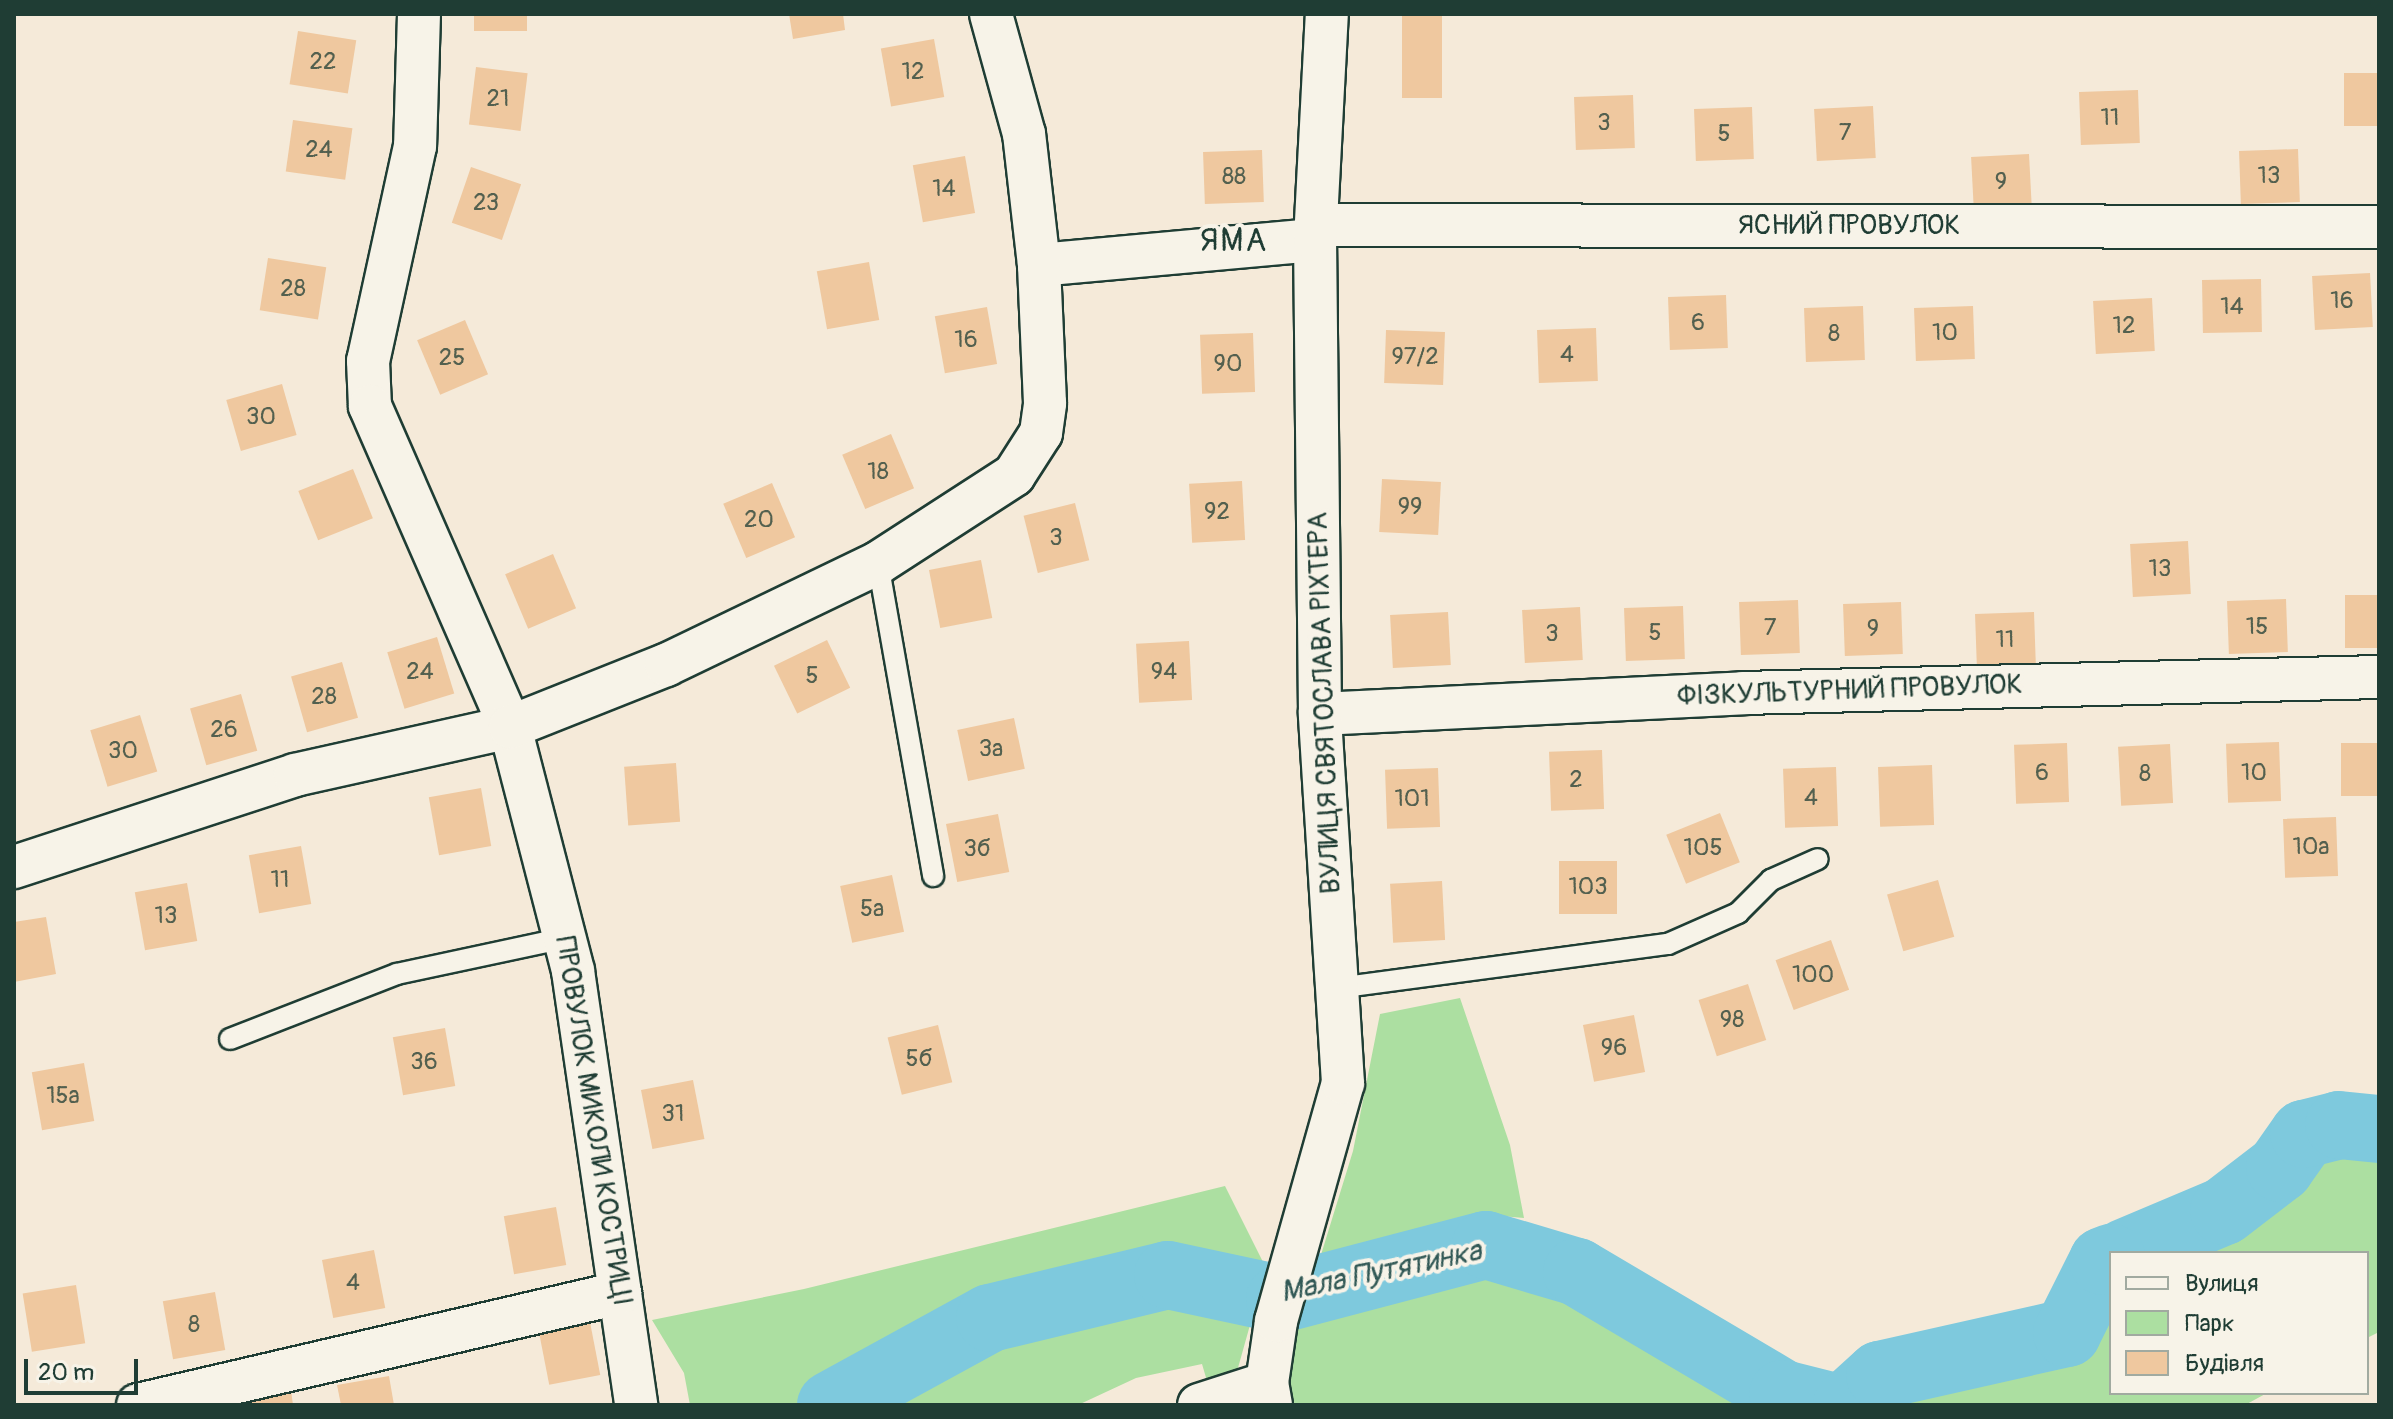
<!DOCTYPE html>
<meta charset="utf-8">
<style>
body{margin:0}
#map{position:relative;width:2393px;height:1419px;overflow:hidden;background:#f5ead9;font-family:Pangolin,sans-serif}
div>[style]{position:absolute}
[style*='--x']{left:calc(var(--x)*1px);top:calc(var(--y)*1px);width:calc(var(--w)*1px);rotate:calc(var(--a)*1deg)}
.green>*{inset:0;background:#acdfa1}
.river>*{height:68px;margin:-34px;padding:0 34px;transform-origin:34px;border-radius:34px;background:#7ec9dd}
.building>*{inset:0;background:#efc89f;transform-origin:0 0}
.roads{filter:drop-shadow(2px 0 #1f3d34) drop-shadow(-2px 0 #1f3d34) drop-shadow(0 2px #1f3d34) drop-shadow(0 -2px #1f3d34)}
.lane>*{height:20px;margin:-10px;padding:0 10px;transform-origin:10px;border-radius:10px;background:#f7f3e8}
.street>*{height:42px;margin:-21px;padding:0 21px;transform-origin:21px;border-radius:21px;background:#f7f3e8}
span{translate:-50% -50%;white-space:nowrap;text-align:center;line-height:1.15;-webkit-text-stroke:8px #f7f3e8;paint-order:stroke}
.number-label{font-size:24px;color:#53604f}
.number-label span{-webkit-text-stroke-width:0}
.street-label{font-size:28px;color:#1f3d34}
.water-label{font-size:30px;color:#325956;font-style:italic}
.quarter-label{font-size:32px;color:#1f3d34;letter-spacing:2px}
.frame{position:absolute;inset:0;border:16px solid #1f3d34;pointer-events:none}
.legend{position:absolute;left:2109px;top:1251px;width:260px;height:144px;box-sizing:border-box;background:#f7f3e8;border:2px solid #a1aaa0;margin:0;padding:10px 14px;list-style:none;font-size:24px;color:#1f3d34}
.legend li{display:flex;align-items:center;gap:16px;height:40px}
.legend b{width:40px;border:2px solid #a1aaa0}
.scale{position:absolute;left:24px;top:1359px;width:114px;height:36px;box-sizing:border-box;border:4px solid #1f3d34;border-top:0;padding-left:10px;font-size:24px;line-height:28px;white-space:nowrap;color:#1f3d34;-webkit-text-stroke:6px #f7f3e8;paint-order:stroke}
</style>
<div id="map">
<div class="green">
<i style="clip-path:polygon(1460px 998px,1510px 1145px,1524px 1218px,1478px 1214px,1461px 1257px,1577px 1288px,1776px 1405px,1286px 1405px,1291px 1352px,1353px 1151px,1380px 1014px)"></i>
<i style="clip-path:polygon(2330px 1138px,2379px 1145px,2379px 1332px,2367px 1338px,2367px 1253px,2174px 1253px,2265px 1218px,2283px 1202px,2306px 1152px)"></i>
<i style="clip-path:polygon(1225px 1186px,1266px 1268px,1236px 1375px,1207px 1381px,1202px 1364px,1136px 1378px,1078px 1405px,690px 1405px,684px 1373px,652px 1320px,804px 1289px)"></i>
<i style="clip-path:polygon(2111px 1284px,2111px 1393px,2267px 1393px,2245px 1405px,1885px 1405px,1898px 1391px,1941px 1377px,2023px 1359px,2071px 1355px,2097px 1321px)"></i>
</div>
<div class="river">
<i style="--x:2124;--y:1253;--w:108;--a:-22.8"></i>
<i style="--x:2224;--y:1211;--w:71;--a:-37.5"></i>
<i style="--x:2280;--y:1168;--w:42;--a:-54.8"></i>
<i style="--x:2304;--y:1134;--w:36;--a:-14"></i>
<i style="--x:2339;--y:1125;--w:40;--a:5.7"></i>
<i style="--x:831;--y:1405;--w:181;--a:-28.7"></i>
<i style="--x:990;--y:1318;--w:183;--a:-13.6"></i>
<i style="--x:1168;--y:1275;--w:115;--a:12.1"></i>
<i style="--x:1280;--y:1299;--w:213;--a:-14.7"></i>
<i style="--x:1486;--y:1245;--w:95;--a:16.5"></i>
<i style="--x:1577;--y:1272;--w:239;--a:30.6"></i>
<i style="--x:1783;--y:1394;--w:45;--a:14"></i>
<i style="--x:1847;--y:1405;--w:45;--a:-42.3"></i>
<i style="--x:1880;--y:1375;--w:192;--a:-12.7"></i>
<i style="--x:2067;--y:1333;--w:80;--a:-63.4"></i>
<i style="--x:2103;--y:1261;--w:9;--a:-21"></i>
</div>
<div class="building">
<i style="left:474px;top:14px;width:53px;height:17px"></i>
<i style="clip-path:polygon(789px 14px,843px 14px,845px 30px,793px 39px)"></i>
<i style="left:1402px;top:14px;width:40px;height:84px"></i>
<i style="left:298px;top:31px;width:59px;height:54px;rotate:9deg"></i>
<i style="left:934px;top:39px;width:59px;height:54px;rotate:80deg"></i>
<i style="left:476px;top:67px;width:52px;height:58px;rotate:7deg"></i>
<i style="left:2379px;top:73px;width:53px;height:35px;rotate:90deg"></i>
<i style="left:2138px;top:90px;width:53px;height:59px;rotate:88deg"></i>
<i style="left:1633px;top:95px;width:53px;height:59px;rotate:88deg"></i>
<i style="left:1873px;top:106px;width:52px;height:59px;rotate:87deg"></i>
<i style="left:1752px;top:107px;width:52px;height:58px;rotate:88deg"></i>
<i style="left:293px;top:120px;width:60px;height:52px;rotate:8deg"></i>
<i style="left:2298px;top:149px;width:53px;height:59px;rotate:88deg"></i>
<i style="left:1262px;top:150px;width:52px;height:59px;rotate:88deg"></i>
<i style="left:2029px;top:154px;width:53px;height:58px;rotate:87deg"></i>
<i style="left:965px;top:156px;width:58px;height:53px;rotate:80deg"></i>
<i style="left:471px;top:167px;width:53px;height:59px;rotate:19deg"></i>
<i style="left:268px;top:258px;width:59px;height:53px;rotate:9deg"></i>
<i style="left:869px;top:262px;width:59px;height:53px;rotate:80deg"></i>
<i style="left:2370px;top:273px;width:54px;height:58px;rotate:87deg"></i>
<i style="left:2261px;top:279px;width:53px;height:59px;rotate:89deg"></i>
<i style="left:1726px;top:295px;width:53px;height:58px;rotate:88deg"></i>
<i style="left:2152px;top:298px;width:53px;height:59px;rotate:87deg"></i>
<i style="left:1863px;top:306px;width:54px;height:59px;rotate:88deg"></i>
<i style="left:1973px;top:306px;width:53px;height:59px;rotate:88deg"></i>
<i style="left:987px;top:307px;width:58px;height:53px;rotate:80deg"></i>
<i style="left:465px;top:320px;width:59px;height:52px;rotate:67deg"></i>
<i style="left:1596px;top:328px;width:53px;height:59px;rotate:88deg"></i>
<i style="left:1386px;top:330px;width:59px;height:53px;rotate:2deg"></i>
<i style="left:1253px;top:333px;width:59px;height:53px;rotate:88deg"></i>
<i style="left:282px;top:384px;width:53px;height:58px;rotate:74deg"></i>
<i style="left:891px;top:434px;width:59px;height:53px;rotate:67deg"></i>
<i style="left:353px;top:469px;width:53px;height:59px;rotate:68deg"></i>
<i style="left:1382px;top:479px;width:59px;height:53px;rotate:3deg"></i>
<i style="left:1242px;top:481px;width:59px;height:53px;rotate:87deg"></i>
<i style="left:772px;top:483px;width:59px;height:53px;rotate:67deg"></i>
<i style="left:1075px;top:503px;width:59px;height:53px;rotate:76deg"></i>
<i style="left:2188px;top:541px;width:53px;height:58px;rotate:87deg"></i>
<i style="left:553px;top:554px;width:59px;height:52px;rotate:67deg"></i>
<i style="left:981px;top:560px;width:59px;height:53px;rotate:79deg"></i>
<i style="left:2379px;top:595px;width:53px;height:34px;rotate:90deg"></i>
<i style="left:2286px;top:599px;width:53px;height:59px;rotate:88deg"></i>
<i style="left:1798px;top:600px;width:53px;height:59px;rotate:88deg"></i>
<i style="left:1901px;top:602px;width:52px;height:58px;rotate:88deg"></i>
<i style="left:1683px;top:606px;width:53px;height:59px;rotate:88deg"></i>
<i style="left:1580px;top:607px;width:53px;height:58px;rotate:87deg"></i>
<i style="left:1448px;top:612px;width:53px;height:58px;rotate:87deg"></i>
<i style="left:2034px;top:612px;width:54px;height:59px;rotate:88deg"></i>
<i style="left:437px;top:637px;width:59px;height:52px;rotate:73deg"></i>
<i style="left:827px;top:640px;width:53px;height:59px;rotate:64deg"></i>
<i style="left:1189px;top:641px;width:59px;height:53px;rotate:87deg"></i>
<i style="left:342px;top:662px;width:58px;height:53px;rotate:74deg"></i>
<i style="left:241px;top:694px;width:59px;height:53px;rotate:74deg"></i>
<i style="left:140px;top:715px;width:59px;height:52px;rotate:73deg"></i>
<i style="left:1014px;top:718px;width:52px;height:58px;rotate:78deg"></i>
<i style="left:2279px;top:742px;width:59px;height:53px;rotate:88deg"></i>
<i style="left:2067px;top:743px;width:59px;height:53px;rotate:88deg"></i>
<i style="left:2379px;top:743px;width:53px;height:38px;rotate:90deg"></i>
<i style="left:2170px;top:744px;width:59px;height:52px;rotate:87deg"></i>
<i style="left:1602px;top:750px;width:59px;height:53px;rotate:88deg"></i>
<i style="left:676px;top:763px;width:59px;height:52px;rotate:86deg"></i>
<i style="left:1932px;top:765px;width:60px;height:54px;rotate:88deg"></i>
<i style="left:1836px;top:767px;width:59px;height:53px;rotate:88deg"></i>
<i style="left:1438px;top:768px;width:59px;height:53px;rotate:88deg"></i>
<i style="left:481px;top:788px;width:59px;height:53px;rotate:80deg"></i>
<i style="left:1720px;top:813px;width:53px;height:58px;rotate:68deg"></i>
<i style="left:998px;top:814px;width:59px;height:53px;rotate:79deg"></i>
<i style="left:2336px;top:817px;width:59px;height:53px;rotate:88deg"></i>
<i style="left:301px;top:846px;width:59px;height:53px;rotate:80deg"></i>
<i style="left:1559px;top:861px;width:58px;height:53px"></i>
<i style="left:892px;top:875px;width:58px;height:53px;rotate:78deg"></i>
<i style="left:1938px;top:880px;width:59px;height:53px;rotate:74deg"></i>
<i style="left:1442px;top:881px;width:59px;height:52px;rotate:87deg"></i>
<i style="left:187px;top:883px;width:59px;height:53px;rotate:80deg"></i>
<i style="clip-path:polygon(46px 917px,56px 974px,14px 982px,14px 922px)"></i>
<i style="left:1831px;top:940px;width:53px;height:59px;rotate:70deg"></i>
<i style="left:1748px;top:984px;width:59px;height:52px;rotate:72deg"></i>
<i style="left:1634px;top:1015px;width:58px;height:52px;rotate:79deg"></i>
<i style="left:938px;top:1025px;width:59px;height:52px;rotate:76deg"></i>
<i style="left:445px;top:1028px;width:59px;height:53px;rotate:80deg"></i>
<i style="left:84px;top:1063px;width:59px;height:53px;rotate:80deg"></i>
<i style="left:693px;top:1080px;width:60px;height:53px;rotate:79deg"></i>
<i style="left:556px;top:1207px;width:59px;height:53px;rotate:80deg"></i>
<i style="left:374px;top:1250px;width:59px;height:53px;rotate:79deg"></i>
<i style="left:76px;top:1285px;width:59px;height:54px;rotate:81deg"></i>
<i style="left:215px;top:1292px;width:59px;height:53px;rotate:80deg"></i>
<i style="left:589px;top:1317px;width:59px;height:52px;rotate:79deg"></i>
<i style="clip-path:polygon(389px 1376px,394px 1405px,341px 1405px,337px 1385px)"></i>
<i style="clip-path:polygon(291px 1390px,293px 1405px,240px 1405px,239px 1399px)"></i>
</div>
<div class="roads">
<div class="lane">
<i style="--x:878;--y:563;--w:318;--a:80"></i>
<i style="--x:1337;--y:988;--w:334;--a:-7.6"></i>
<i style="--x:1668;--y:944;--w:77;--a:-23.9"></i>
<i style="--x:1738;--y:913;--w:47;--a:-45"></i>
<i style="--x:1771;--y:880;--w:51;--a:-24.1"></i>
<i style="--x:230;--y:1039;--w:179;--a:-21.3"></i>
<i style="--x:397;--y:974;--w:172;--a:-12.1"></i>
</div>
<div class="street">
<i style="--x:419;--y:14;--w:132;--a:91.7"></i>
<i style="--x:415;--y:146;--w:220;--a:102.3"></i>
<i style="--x:368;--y:361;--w:45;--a:87.5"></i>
<i style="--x:370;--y:406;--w:350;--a:66.4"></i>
<i style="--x:510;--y:727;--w:252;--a:75.5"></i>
<i style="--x:573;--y:971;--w:439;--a:81.7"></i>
<i style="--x:1318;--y:225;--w:1061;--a:0.11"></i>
<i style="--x:1039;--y:265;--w:277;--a:-5.2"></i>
<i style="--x:1320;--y:714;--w:424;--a:-2.8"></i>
<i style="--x:1743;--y:693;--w:636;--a:-1.44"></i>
<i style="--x:14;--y:867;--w:296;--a:-18.1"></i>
<i style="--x:295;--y:775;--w:220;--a:-12.6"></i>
<i style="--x:510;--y:727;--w:168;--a:-21.7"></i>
<i style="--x:666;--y:665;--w:235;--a:-25.7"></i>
<i style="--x:878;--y:563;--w:162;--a:-32.9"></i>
<i style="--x:1014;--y:475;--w:50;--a:-57.3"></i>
<i style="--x:1041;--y:433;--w:30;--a:-82"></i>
<i style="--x:1045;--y:403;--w:138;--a:-92.5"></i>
<i style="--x:1039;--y:265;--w:132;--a:-96.5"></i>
<i style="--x:1024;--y:134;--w:124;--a:-105.4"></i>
<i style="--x:138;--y:1405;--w:495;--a:-13.1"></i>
<i style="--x:1199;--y:1405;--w:71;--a:-17.9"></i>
<i style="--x:1271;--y:1405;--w:22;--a:-100"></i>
<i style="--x:1267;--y:1383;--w:63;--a:-81.7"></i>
<i style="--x:1276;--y:1321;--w:247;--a:-74.3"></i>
<i style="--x:1343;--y:1083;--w:370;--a:-93.6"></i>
<i style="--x:1320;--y:714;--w:474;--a:-90.6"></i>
<i style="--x:1315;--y:240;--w:226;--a:-87"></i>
</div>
</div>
<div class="number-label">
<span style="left:323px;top:62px">22</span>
<span style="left:913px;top:72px">12</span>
<span style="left:498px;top:99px">21</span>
<span style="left:2110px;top:118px">11</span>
<span style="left:1604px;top:123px">3</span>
<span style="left:1845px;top:133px">7</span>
<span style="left:1724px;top:134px">5</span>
<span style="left:319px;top:150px">24</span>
<span style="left:2269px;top:176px">13</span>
<span style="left:1234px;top:177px">88</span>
<span style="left:2001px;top:182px">9</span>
<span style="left:944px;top:189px">14</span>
<span style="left:486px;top:203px">23</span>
<span style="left:293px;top:289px">28</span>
<span style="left:2342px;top:301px">16</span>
<span style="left:2232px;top:307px">14</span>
<span style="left:1698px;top:323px">6</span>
<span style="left:2124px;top:326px">12</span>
<span style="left:1945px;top:333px">10</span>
<span style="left:1834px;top:334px">8</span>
<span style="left:966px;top:340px">16</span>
<span style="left:1567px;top:355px">4</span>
<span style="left:1415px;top:357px">97/2</span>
<span style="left:452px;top:358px">25</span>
<span style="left:1228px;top:364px">90</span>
<span style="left:261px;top:417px">30</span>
<span style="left:878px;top:472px">18</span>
<span style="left:1410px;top:507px">99</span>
<span style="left:1217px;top:512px">92</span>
<span style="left:759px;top:520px">20</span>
<span style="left:1056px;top:538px">3</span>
<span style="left:2160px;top:569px">13</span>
<span style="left:2257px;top:627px">15</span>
<span style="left:1770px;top:628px">7</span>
<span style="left:1873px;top:629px">9</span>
<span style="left:1655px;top:633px">5</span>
<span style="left:1552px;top:634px">3</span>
<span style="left:2005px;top:640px">11</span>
<span style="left:420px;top:672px">24</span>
<span style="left:1164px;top:672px">94</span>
<span style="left:812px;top:676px">5</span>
<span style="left:324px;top:697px">28</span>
<span style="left:224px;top:730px">26</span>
<span style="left:991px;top:749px">3а</span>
<span style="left:123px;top:751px">30</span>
<span style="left:2042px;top:773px">6</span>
<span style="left:2254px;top:773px">10</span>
<span style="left:2145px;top:774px">8</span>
<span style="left:1576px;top:780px">2</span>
<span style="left:1811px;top:798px">4</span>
<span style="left:1412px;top:799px">101</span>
<span style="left:2311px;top:847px">10а</span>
<span style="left:1703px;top:848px">105</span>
<span style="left:977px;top:849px">3б</span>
<span style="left:280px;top:880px">11</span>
<span style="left:1588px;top:887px">103</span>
<span style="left:872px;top:909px">5а</span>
<span style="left:166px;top:916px">13</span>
<span style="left:1813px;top:975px">100</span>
<span style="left:1732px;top:1020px">98</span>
<span style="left:1614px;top:1048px">96</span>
<span style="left:919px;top:1059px">5б</span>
<span style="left:424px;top:1062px">36</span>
<span style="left:63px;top:1096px">15а</span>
<span style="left:673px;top:1114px">31</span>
<span style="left:353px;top:1283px">4</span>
<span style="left:194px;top:1325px">8</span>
</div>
<div class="street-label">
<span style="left:1849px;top:226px">ЯСНИЙ ПРОВУЛОК</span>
<span style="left:1850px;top:691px;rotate:-2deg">ФІЗКУЛЬТУРНИЙ ПРОВУЛОК</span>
<span style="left:1325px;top:703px;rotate:-92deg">ВУЛИЦЯ СВЯТОСЛАВА РІХТЕРА</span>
<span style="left:593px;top:1121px;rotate:81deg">ПРОВУЛОК МИКОЛИ КОСТРИЦІ</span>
</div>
<div class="water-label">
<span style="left:1381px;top:1272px;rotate:-12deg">Мала Путятинка</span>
</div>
<div class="quarter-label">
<span style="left:1234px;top:241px">ЯМА</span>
</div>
<div class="frame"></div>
<ul class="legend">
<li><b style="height:10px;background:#f7f3e8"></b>Вулиця</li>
<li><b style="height:22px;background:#acdfa1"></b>Парк</li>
<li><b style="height:22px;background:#efc89f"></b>Будівля</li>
</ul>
<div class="scale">20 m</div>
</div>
